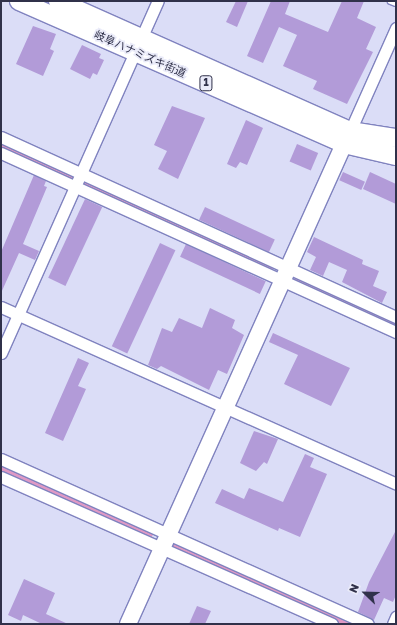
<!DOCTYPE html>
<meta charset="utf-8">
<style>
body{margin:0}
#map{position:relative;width:397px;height:625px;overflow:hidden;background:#dbddf7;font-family:"Golos Text","Noto Sans JP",sans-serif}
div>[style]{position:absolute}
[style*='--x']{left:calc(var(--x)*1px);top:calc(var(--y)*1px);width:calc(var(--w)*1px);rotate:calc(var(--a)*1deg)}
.stream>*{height:3.5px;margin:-1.75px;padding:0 1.75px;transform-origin:1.75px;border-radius:1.75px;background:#df99c5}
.building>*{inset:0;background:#b29bd8;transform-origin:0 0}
.roads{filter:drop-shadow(1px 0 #8083bf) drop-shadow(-1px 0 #8083bf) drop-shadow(0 1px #8083bf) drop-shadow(0 -1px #8083bf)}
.lane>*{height:5.5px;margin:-2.75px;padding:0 2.75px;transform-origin:2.75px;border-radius:2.75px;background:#fff}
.street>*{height:11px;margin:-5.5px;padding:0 5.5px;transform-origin:5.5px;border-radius:5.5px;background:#fff}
.secondary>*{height:16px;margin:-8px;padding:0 8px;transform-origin:8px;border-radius:8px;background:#fff}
.primary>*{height:18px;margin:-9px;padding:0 9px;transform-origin:9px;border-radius:9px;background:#fff}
span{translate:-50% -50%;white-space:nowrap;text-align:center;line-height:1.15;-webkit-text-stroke:3.5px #eaebf9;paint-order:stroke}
.shield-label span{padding:1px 3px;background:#eaebf9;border:1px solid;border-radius:3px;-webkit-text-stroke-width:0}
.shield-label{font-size:10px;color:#30314a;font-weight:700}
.street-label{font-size:11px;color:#30314a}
.frame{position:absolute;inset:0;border:2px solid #30314a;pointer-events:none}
.north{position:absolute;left:345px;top:573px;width:40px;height:40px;-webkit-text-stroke:3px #eaebf9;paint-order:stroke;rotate:293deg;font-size:11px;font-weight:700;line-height:16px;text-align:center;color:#30314a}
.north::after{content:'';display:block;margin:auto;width:14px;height:18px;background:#30314a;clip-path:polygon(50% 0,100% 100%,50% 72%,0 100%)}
</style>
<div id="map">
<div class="stream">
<i style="--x:1;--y:145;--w:78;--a:24.9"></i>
<i style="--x:82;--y:183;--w:207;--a:24.2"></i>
<i style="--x:296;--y:280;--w:109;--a:23.7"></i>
<i style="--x:1;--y:468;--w:164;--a:24.1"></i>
<i style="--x:175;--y:546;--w:189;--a:24.4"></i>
</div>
<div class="building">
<i style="clip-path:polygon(236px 1px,248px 1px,237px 27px,226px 22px)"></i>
<i style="clip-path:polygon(271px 1px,290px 1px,285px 14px,328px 32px,342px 1px,364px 1px,357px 18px,376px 27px,366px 49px,373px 52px,347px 104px,313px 89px,317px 81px,283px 66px,297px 35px,279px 27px,263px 63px,247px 56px)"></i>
<i style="clip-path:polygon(33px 26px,56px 34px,50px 49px,54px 51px,43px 76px,16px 64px)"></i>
<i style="clip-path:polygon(82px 45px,101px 54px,99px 58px,104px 60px,97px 75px,93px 73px,90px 79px,70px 69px)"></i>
<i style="clip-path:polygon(172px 106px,205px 118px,178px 179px,158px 169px,167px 151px,154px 145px)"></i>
<i style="clip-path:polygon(246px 120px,263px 128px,247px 165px,240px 162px,236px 168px,227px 164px)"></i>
<i style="left:297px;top:144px;width:23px;height:19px;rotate:23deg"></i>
<i style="left:343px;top:172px;width:24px;height:9px;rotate:24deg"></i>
<i style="clip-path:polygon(370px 172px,396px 184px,396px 204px,363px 189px)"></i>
<i style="clip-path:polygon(34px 175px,46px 181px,44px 186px,47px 187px,23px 244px,39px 251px,35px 260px,19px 253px,1px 293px,1px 252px)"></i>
<i style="left:85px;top:199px;width:19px;height:87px;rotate:25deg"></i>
<i style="left:205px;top:207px;width:77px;height:14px;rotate:25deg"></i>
<i style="clip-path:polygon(314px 237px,363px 260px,362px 264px,379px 271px,373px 286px,387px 292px,382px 303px,342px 282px,347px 270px,329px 262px,323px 276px,310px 270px,316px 257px,307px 252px)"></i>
<i style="left:160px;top:243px;width:17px;height:114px;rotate:25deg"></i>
<i style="left:186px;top:244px;width:88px;height:14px;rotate:25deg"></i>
<i style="clip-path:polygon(210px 308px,235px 320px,232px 328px,244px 335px,227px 374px,218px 370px,209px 390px,161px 366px,157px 369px,148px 365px,162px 328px,172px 332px,179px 318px,202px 328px)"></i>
<i style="clip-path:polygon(273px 333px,350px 368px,331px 406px,284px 384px,298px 355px,269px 342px)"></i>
<i style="clip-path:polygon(78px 358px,89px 363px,78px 386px,86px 389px,63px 441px,45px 433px)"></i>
<i style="clip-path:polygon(254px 431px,278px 439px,267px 464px,264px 462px,256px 471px,240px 463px)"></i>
<i style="clip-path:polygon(305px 454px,314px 458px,310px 467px,327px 474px,300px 537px,279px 528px,278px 531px,215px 503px,222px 489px,244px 499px,249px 488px,283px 502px)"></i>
<i style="clip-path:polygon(396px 530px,396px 595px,393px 602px,384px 598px,374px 620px,358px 612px,369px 582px)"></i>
<i style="clip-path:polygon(24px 579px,55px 593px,46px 614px,68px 624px,42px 624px,23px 615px,21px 621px,8px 615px)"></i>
<i style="clip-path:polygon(197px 606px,211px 611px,205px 624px,189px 624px)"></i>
</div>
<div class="roads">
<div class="lane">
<i style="--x:391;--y:1;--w:5;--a:22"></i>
</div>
<div class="street">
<i style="--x:350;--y:131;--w:113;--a:-65.9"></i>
<i style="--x:1;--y:137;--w:434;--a:24.5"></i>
<i style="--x:1;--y:153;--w:434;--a:24.4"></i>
<i style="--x:1;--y:307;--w:433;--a:24.1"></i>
<i style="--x:1;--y:353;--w:385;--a:-66"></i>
<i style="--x:1;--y:459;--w:402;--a:24.2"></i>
<i style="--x:1;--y:477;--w:362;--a:23.9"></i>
<i style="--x:393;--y:624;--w:8;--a:-67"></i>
</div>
<div class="secondary">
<i style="--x:128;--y:624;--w:538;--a:-65.77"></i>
</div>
<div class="primary">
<i style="--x:19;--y:1;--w:355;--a:23.7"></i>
<i style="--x:344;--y:144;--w:53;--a:13"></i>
<i style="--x:58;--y:1;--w:320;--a:24"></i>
<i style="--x:350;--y:131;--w:47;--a:8.7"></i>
</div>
</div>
<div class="shield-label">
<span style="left:206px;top:83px">1</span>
</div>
<div class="street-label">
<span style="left:140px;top:54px;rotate:24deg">岐阜ハナミズキ街道</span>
</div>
<div class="frame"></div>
<div class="north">N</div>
</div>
